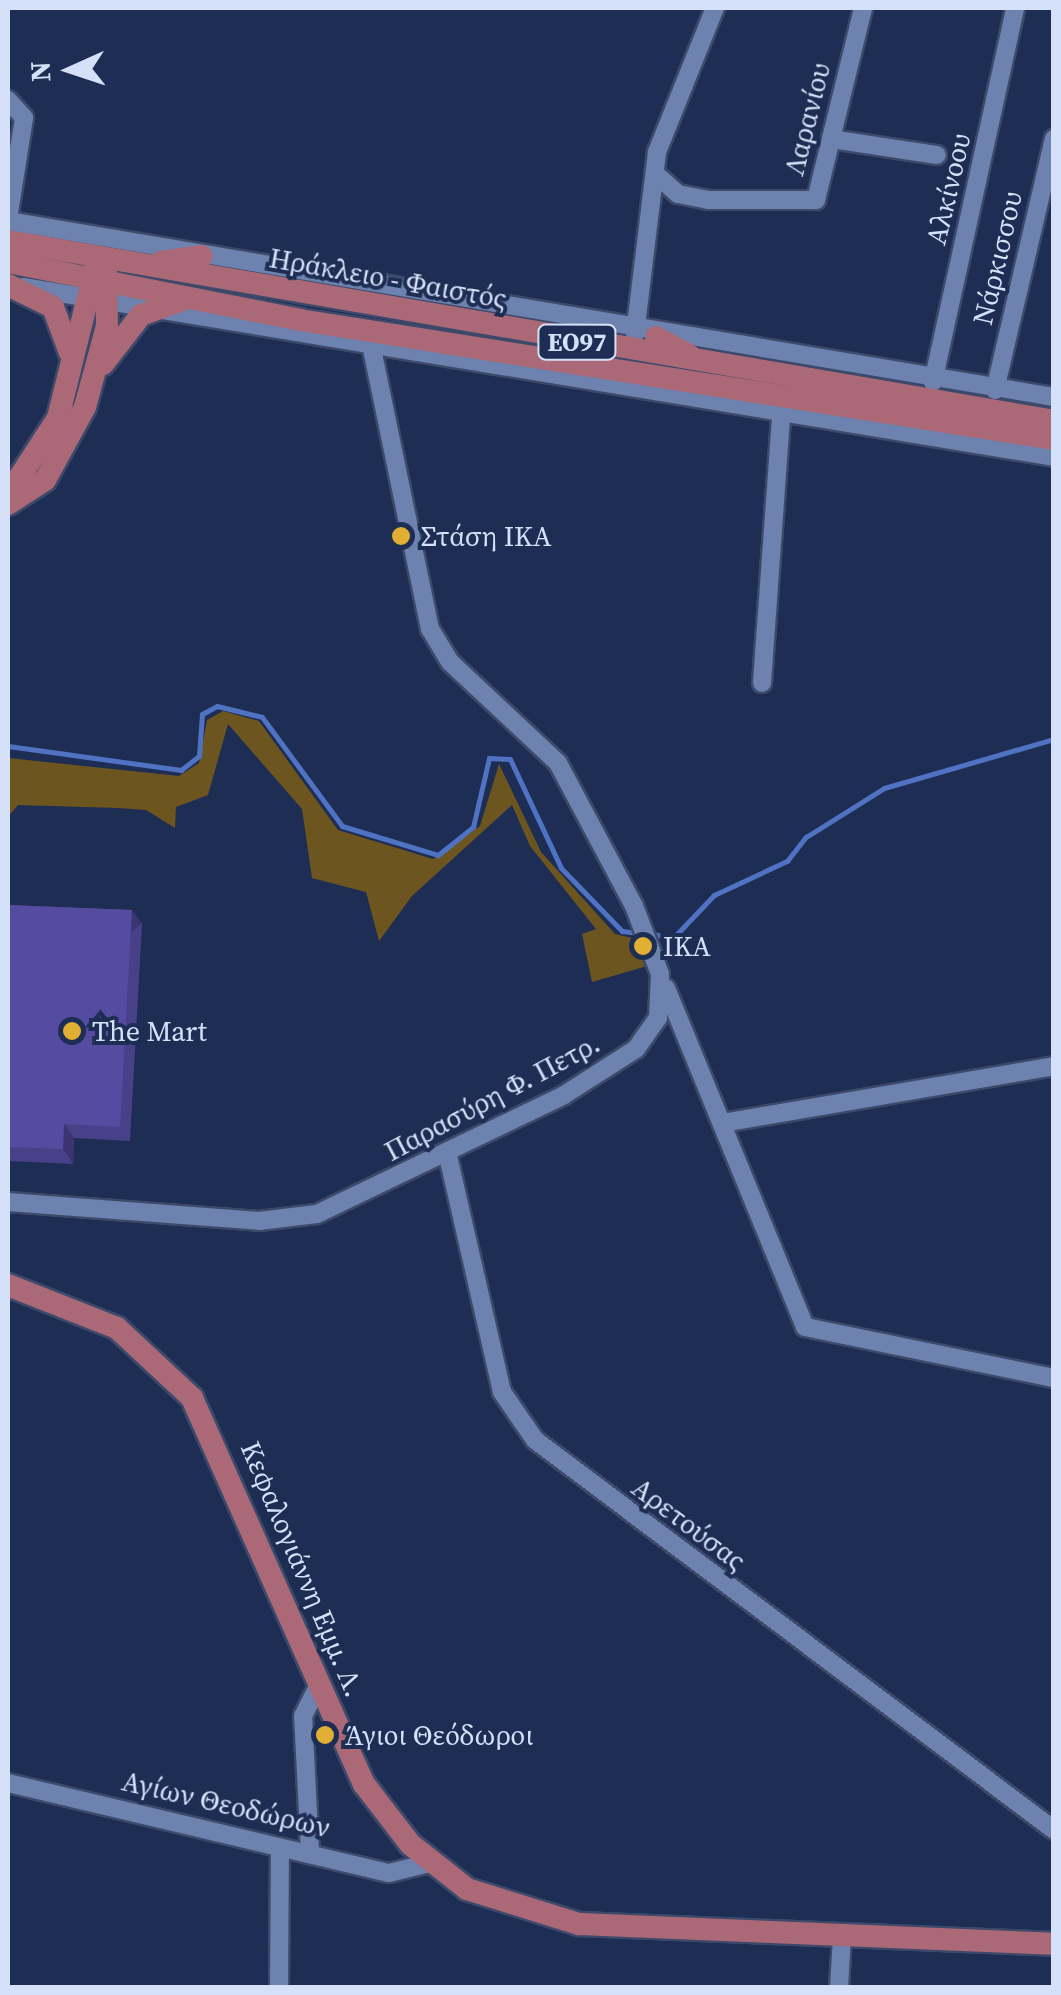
<!DOCTYPE html>
<meta charset="utf-8">
<style>
body{margin:0}
#map{position:relative;width:1061px;height:1995px;overflow:hidden;background:#1e2d53;font-family:"Source Serif 4",serif}
div>[style]{position:absolute}
[style*='--x']{left:calc(var(--x)*1px);top:calc(var(--y)*1px);width:calc(var(--w)*1px);rotate:calc(var(--a)*1deg)}
.green>*{inset:0;background:#6d5520}
.stream>*{height:5px;margin:-2.5px;padding:0 2.5px;transform-origin:2.5px;border-radius:2.5px;background:#5072c3}
.roads{filter:drop-shadow(2px 0 #3d496a) drop-shadow(-2px 0 #3d496a) drop-shadow(0 2px #3d496a) drop-shadow(0 -2px #3d496a)}
.minor>*{height:18px;margin:-9px;padding:0 9px;transform-origin:9px;border-radius:9px;background:#6d82ae}
.major>*{height:22px;margin:-11px;padding:0 11px;transform-origin:11px;border-radius:11px;background:#ab6977}
.wall>*{inset:0;background:#49408a}
.shaded-wall>*{inset:0;background:#3c3470;transform-origin:0 0}
.building>*{inset:0;background:#554ba0}
.dots>*{width:28px;height:28px;translate:-50% -50%;box-sizing:border-box;border:5px solid #1e2d53;border-radius:50%}
span{translate:-50% -50%;white-space:nowrap;text-align:center;line-height:1.15;-webkit-text-stroke:8px #1e2d53;paint-order:stroke}
.shield-label span{padding:2px 8px;background:#1e2d53;border:2px solid;border-radius:8px;-webkit-text-stroke-width:0}
.shield-label{font-size:25px;color:#d5e1f9;font-weight:700}
.street-label{font-size:28px;color:#d5e1f9}
.poi-label{font-size:28px;color:#d5e1f9}
.left{translate:0 -50%;text-align:left}
.frame{position:absolute;inset:0;border:10px solid #d5e1f9;pointer-events:none}
.north{position:absolute;left:20px;top:20px;width:100px;height:100px;-webkit-text-stroke:8px #1e2d53;paint-order:stroke;rotate:267deg;font-size:28px;font-weight:700;line-height:40px;text-align:center;color:#d5e1f9}
.north::after{content:'';display:block;margin:auto;width:35px;height:45px;background:#d5e1f9;clip-path:polygon(50% 0,100% 100%,50% 72%,0 100%)}
</style>
<div id="map">
<div class="green">
<i style="clip-path:polygon(223px 711px,259px 721px,338px 830px,433px 859px,480px 826px,499px 764px,541px 852px,615px 934px,641px 940px,647px 966px,592px 982px,582px 934px,596px 929px,530px 846px,512px 805px,412px 896px,379px 941px,366px 892px,312px 878px,302px 809px,228px 724px,208px 795px,176px 807px,175px 828px,146px 810px,117px 808px,18px 805px,8px 817px,8px 758px,179px 776px,199px 763px,207px 720px)"></i>
</div>
<div class="stream">
<i style="--x:8;--y:746;--w:175;--a:7.9"></i>
<i style="--x:181;--y:770;--w:23;--a:-38"></i>
<i style="--x:199;--y:756;--w:42;--a:-85.9"></i>
<i style="--x:202;--y:714;--w:17;--a:-28"></i>
<i style="--x:217;--y:706;--w:46;--a:13.7"></i>
<i style="--x:262;--y:717;--w:135;--a:53.7"></i>
<i style="--x:342;--y:826;--w:100;--a:16.8"></i>
<i style="--x:438;--y:855;--w:45;--a:-38.7"></i>
<i style="--x:473;--y:827;--w:71;--a:-76.9"></i>
<i style="--x:489;--y:758;--w:21;--a:3"></i>
<i style="--x:510;--y:759;--w:120;--a:64.9"></i>
<i style="--x:561;--y:868;--w:88;--a:45.9"></i>
<i style="--x:622;--y:931;--w:17;--a:7"></i>
<i style="--x:650;--y:934;--w:24;--a:7"></i>
<i style="--x:674;--y:937;--w:58;--a:-46.4"></i>
<i style="--x:714;--y:895;--w:81;--a:-25"></i>
<i style="--x:787;--y:861;--w:31;--a:-52"></i>
<i style="--x:806;--y:837;--w:92;--a:-32.1"></i>
<i style="--x:884;--y:788;--w:177;--a:-16.1"></i>
</div>
<div class="roads">
<div class="minor">
<i style="--x:8;--y:100;--w:24;--a:48"></i>
<i style="--x:24;--y:118;--w:102;--a:99"></i>
<i style="--x:831;--y:139;--w:107;--a:8.6"></i>
<i style="--x:660;--y:178;--w:24;--a:42"></i>
<i style="--x:678;--y:194;--w:32;--a:11"></i>
<i style="--x:709;--y:200;--w:107;--a:0"></i>
<i style="--x:816;--y:200;--w:198;--a:-76.2"></i>
<i style="--x:8;--y:221;--w:1061;--a:9.55"></i>
<i style="--x:23;--y:287;--w:1045;--a:9.36"></i>
<i style="--x:635;--y:334;--w:183;--a:-83.1"></i>
<i style="--x:657;--y:152;--w:155;--a:-68.1"></i>
<i style="--x:933;--y:382;--w:383;--a:-77.6"></i>
<i style="--x:995;--y:390;--w:258;--a:-76.8"></i>
<i style="--x:762;--y:683;--w:268;--a:-85.9"></i>
<i style="--x:666;--y:988;--w:366;--a:67.7"></i>
<i style="--x:805;--y:1327;--w:254;--a:11.6"></i>
<i style="--x:722;--y:1123;--w:337;--a:-9.7"></i>
<i style="--x:448;--y:1156;--w:242;--a:77.1"></i>
<i style="--x:502;--y:1392;--w:58;--a:55.5"></i>
<i style="--x:535;--y:1440;--w:649;--a:36.92"></i>
<i style="--x:8;--y:1202;--w:252;--a:4.3"></i>
<i style="--x:259;--y:1221;--w:58;--a:-6.9"></i>
<i style="--x:317;--y:1214;--w:274;--a:-25.7"></i>
<i style="--x:564;--y:1095;--w:85;--a:-32.6"></i>
<i style="--x:636;--y:1049;--w:38;--a:-55"></i>
<i style="--x:658;--y:1018;--w:44;--a:-87.4"></i>
<i style="--x:660;--y:974;--w:73;--a:-110.9"></i>
<i style="--x:634;--y:906;--w:162;--a:-118"></i>
<i style="--x:558;--y:763;--w:148;--a:-136.9"></i>
<i style="--x:450;--y:662;--w:39;--a:-121"></i>
<i style="--x:430;--y:629;--w:286;--a:-101.7"></i>
<i style="--x:8;--y:1783;--w:391;--a:13.3"></i>
<i style="--x:389;--y:1873;--w:42;--a:-13.7"></i>
<i style="--x:310;--y:1852;--w:136;--a:-92.9"></i>
<i style="--x:303;--y:1716;--w:36;--a:-63"></i>
<i style="--x:279;--y:1988;--w:139;--a:-89.6"></i>
<i style="--x:839;--y:1988;--w:52;--a:-86.7"></i>
</div>
<div class="major">
<i style="--x:8;--y:241;--w:1061;--a:9.76"></i>
<i style="--x:8;--y:262;--w:298;--a:11.2"></i>
<i style="--x:300;--y:320;--w:763;--a:8.97"></i>
<i style="--x:161;--y:262;--w:41;--a:-8.3"></i>
<i style="--x:8;--y:285;--w:50;--a:26.1"></i>
<i style="--x:53;--y:307;--w:49;--a:69.7"></i>
<i style="--x:656;--y:337;--w:38;--a:29"></i>
<i style="--x:103;--y:364;--w:62;--a:-52.2"></i>
<i style="--x:141;--y:315;--w:50;--a:-19.9"></i>
<i style="--x:8;--y:495;--w:92;--a:-57"></i>
<i style="--x:58;--y:418;--w:158;--a:-76.1"></i>
<i style="--x:8;--y:504;--w:44;--a:-33"></i>
<i style="--x:45;--y:480;--w:83;--a:-61.3"></i>
<i style="--x:85;--y:407;--w:84;--a:-74.8"></i>
<i style="--x:107;--y:326;--w:60;--a:-91"></i>
<i style="--x:8;--y:1285;--w:117;--a:21.5"></i>
<i style="--x:117;--y:1328;--w:103;--a:43"></i>
<i style="--x:192;--y:1398;--w:423;--a:66"></i>
<i style="--x:364;--y:1784;--w:76;--a:52.5"></i>
<i style="--x:410;--y:1844;--w:73;--a:38.3"></i>
<i style="--x:467;--y:1889;--w:117;--a:17.4"></i>
<i style="--x:579;--y:1924;--w:475;--a:2.4"></i>
</div>
</div>
<div class="wall">
<i style="clip-path:polygon(8px 905px,132px 910px,142px 924px,130px 1141px,74px 1138px,73px 1164px,8px 1161px)"></i>
</div>
<div class="shaded-wall">
<i style="left:132px;top:910px;width:17px;height:217px;rotate:54deg"></i>
<i style="clip-path:polygon(64px 1124px,74px 1138px,73px 1164px,63px 1149px)"></i>
</div>
<div class="building">
<i style="clip-path:polygon(8px 905px,132px 910px,120px 1127px,64px 1124px,63px 1149px,8px 1147px)"></i>
</div>
<div class="dots">
<i style="left:401px;top:536px;background:#e1af34"></i>
<i style="left:643px;top:946px;background:#e1af34"></i>
<i style="left:72px;top:1031px;background:#e1af34"></i>
<i style="left:325px;top:1735px;background:#e1af34"></i>
</div>
<div class="shield-label">
<span style="left:577px;top:342px">ΕΟ97</span>
</div>
<div class="street-label">
<span style="left:807px;top:119px;rotate:-76deg">Λαρανίου</span>
<span style="left:948px;top:189px;rotate:-77deg">Αλκίνοου</span>
<span style="left:997px;top:258px;rotate:-77deg">Νάρκισσου</span>
<span style="left:388px;top:278px;rotate:10deg">Ηράκλειο - Φαιστός</span>
<span style="left:492px;top:1097px;rotate:-28deg">Παρασύρη Φ. Πετρ.</span>
<span style="left:689px;top:1524px;rotate:37deg">Αρετούσας</span>
<span style="left:303px;top:1569px;rotate:67deg">Κεφαλογιάννη Εμμ. Λ.</span>
<span style="left:226px;top:1804px;rotate:13deg">Αγίων Θεοδώρων</span>
</div>
<div class="poi-label">
<span class="left" style="left:421px;top:536px">Στάση ΙΚΑ</span>
<span class="left" style="left:663px;top:946px">IKA</span>
<span class="left" style="left:92px;top:1031px">The Mart</span>
<span class="left" style="left:345px;top:1735px">Άγιοι Θεόδωροι</span>
</div>
<div class="frame"></div>
<div class="north">N</div>
</div>
